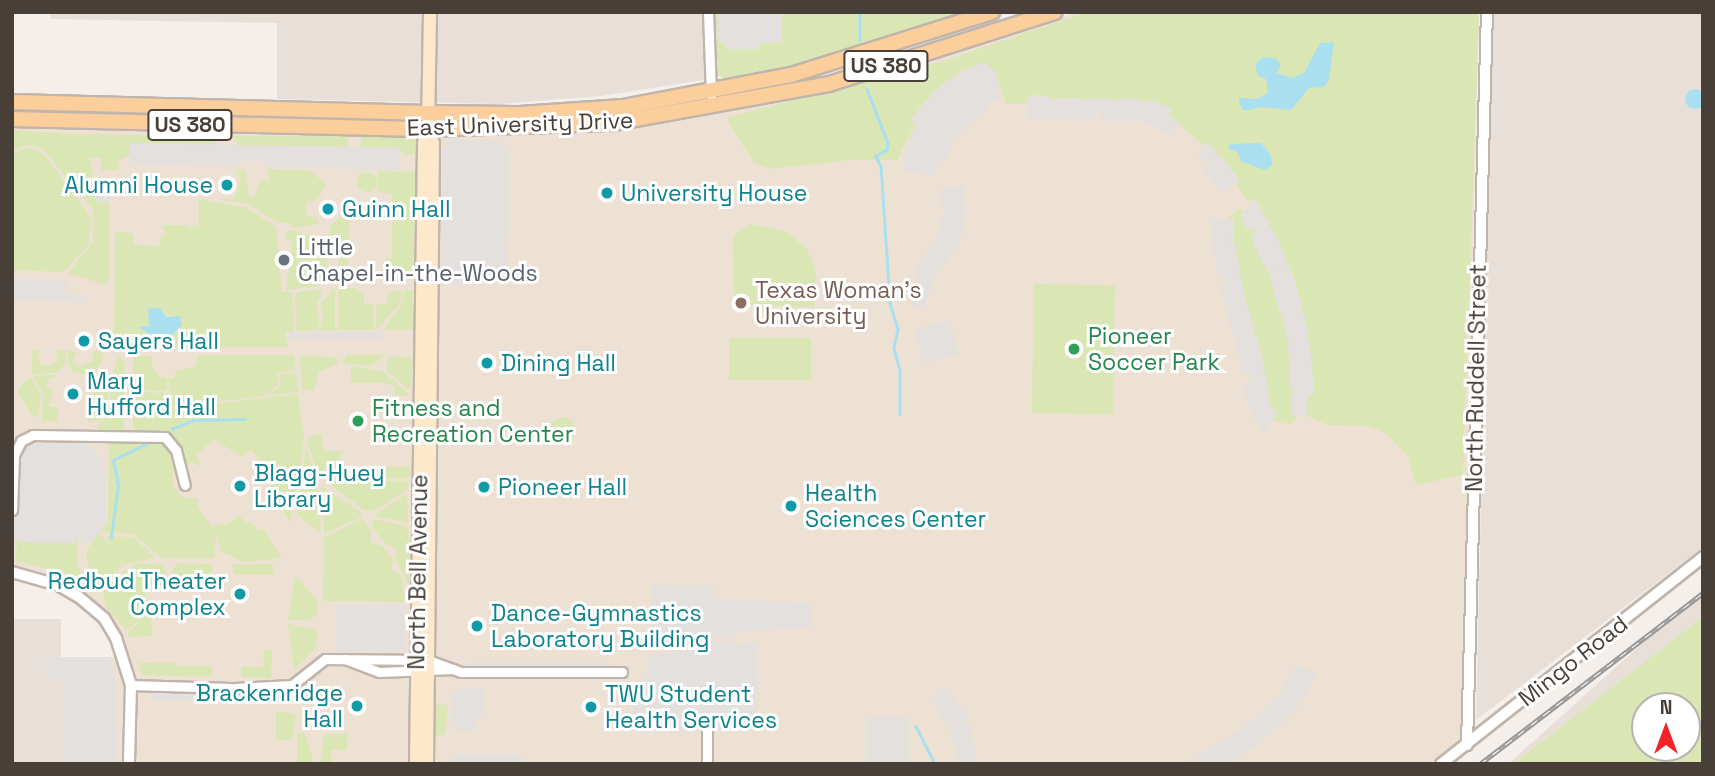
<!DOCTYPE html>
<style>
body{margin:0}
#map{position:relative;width:1715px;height:776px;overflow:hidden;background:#f4efea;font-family:"Space Grotesk",sans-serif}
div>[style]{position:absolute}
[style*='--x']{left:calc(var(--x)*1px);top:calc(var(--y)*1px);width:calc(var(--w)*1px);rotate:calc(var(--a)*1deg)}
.residential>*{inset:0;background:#e8e0d8}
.education>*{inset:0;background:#ede1d4}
.green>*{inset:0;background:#dae7b4;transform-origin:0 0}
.round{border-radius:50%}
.parking>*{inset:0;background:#e3e0de;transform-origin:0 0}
.water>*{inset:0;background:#a9dfef}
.stream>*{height:2.5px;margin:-1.25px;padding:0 1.25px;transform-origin:1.25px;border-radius:1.25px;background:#a9dfef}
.roads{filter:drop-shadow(2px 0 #c0b5ac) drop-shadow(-2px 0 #c0b5ac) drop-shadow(0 2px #c0b5ac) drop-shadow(0 -2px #c0b5ac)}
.minor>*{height:9px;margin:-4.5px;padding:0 4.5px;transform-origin:4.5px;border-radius:4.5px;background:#fff}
.tertiary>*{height:10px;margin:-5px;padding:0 5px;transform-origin:5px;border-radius:5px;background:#fff}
.secondary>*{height:12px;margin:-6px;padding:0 6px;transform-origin:6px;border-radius:6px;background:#fde8cb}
.primary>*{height:14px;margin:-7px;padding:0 7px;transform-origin:7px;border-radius:7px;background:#fbce9c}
.rail>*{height:5px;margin-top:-2.5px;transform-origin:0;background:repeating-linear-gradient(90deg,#fff 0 8px,#989898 0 16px);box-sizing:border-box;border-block:2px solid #989898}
.dots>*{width:19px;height:19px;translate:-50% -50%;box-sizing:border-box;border:4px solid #fff;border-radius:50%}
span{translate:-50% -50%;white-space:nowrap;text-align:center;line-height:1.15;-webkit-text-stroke:6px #fff;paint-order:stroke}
.shield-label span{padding:2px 5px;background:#fff;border:2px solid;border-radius:5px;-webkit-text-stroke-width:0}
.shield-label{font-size:21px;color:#483f38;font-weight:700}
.street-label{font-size:23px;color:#483f38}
.culture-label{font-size:23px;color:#0d838f}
.right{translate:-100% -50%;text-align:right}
.left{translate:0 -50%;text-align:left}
.worship-label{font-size:23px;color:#5b616d}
.education-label{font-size:23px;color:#785e54}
.leisure-label{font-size:23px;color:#27864d}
.frame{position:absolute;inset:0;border:14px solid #483f38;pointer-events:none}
.north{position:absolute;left:1631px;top:692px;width:70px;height:70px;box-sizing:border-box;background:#fff;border:2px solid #b6b2af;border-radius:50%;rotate:0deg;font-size:19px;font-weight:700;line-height:28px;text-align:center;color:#483f38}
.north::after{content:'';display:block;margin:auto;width:24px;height:32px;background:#f42229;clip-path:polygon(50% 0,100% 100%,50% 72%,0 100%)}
</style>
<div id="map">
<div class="residential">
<i style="clip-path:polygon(51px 12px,708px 12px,709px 79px,601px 96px,498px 104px,277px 99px,277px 23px,50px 19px)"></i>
<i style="clip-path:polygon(1492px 12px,1703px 12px,1703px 547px,1476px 720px)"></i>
<i style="clip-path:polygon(evenodd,1703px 589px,1703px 764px,1508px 764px,1703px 589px,1645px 706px,1687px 706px,1687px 748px,1645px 748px,1645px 706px)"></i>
<i style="clip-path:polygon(12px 619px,61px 619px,61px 657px,46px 657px,46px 678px,64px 679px,62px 764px,12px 764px)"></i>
</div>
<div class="education">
<i style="clip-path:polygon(1077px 12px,1479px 12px,1461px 739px,1429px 764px,62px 764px,64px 679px,46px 678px,46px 657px,131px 657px,114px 621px,82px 592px,50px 574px,12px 565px,12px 126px,442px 138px,648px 125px,809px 96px)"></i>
</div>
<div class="green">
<i style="clip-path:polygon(713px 12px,966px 12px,802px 64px,726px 80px,715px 73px)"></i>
<i style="clip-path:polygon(1088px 12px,1479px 12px,1463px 475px,1416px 485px,1408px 457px,1387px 434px,1370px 426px,1328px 425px,1307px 416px,1307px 395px,1314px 395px,1308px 339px,1302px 338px,1308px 336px,1304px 313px,1297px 314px,1303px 310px,1295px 281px,1289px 266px,1282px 266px,1288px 263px,1281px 247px,1272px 227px,1265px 229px,1270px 224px,1255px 199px,1249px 202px,1236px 184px,1240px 180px,1220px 155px,1214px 159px,1208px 143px,1204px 146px,1169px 115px,1172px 110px,1165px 106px,1118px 99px,1116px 105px,1115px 99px,1089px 99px,1086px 105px,1086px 99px,1056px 98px,1053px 104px,1053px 98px,1040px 95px,1028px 96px,1028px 103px,1006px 104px,995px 72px,984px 63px,956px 75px,957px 81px,954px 76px,930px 94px,934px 99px,929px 97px,911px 121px,916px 124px,897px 160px,849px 160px,771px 169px,755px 164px,729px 124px,728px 117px,940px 62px)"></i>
<i style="clip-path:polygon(12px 130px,75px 134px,217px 136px,214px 145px,130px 143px,130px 155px,120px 160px,117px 170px,101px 170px,101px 158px,90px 158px,96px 200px,109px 202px,110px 275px,106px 285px,68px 273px,93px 242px,93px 210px,42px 148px,26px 145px,12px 151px)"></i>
<i style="clip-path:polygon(233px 136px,347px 136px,348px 147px,237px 145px)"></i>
<i style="clip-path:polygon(361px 136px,411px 137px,417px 142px,416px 155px,403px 155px,400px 148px,361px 147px)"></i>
<i style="clip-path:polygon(28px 147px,42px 152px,91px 217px,89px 244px,64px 272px,12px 270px,12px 154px)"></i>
<i style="clip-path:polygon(235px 168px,245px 171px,249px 196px,254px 198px,261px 179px,269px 182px,268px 169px,309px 170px,326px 184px,318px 199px,306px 202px,306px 215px,318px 218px,318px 224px,292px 228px,292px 223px,278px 223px,249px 204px,222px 200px,219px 198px,233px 199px,237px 192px,240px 177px)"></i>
<i style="clip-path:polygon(378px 171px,416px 172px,413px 280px,393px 280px,393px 275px,387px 275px,385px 258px,392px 258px,392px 194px,378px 192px)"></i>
<i class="round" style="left:357px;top:172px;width:20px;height:20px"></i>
<i style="clip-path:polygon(199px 199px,247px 208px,276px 227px,282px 292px,291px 292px,293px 297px,294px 331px,285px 332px,288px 347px,172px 347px,171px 337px,180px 329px,174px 316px,161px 315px,160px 309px,149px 326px,141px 327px,161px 343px,169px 337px,170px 347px,127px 349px,114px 340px,115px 231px,133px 234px,133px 245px,160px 246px,161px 235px,167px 235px,161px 225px,188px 225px,192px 230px,193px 225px,199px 225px)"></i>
<i style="clip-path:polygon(1239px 209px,1244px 212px,1240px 215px,1257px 232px,1251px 237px,1268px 272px,1274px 270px,1269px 275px,1282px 315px,1288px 316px,1283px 318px,1287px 340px,1294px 340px,1288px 344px,1291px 389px,1298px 389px,1292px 392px,1292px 414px,1298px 417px,1290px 425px,1274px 420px,1277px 415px,1269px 402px,1266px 374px,1259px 374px,1265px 370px,1261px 351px,1256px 335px,1250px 337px,1255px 332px,1247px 304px,1241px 303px,1246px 301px,1241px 279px,1235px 278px,1240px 276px,1234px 241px,1228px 241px,1234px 238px,1233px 219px,1227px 219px)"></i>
<i style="clip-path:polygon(350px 215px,347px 278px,354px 281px,333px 282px,331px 268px,339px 267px,338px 257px,331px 257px,330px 228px,338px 218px)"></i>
<i style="clip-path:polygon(752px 224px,788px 232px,808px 251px,816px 273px,814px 307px,739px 305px,734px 301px,733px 236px)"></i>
<i style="clip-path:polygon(291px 230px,325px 239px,327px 273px,319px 286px,286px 290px,293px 241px,285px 239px,285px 233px)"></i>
<i style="left:1034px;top:284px;width:81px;height:129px;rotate:1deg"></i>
<i style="clip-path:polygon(335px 288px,335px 330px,319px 331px,323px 317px,320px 304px)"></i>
<i style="clip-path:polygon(338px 288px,354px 288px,364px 294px,364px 304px,374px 304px,374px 330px,338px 330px)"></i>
<i style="clip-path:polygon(317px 289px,323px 292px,317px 302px,319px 326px,316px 330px,296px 331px,295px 297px,297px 292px)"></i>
<i style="clip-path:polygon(395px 290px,403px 292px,399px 305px,376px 330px,376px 304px,387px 304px,387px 295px)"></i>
<i style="clip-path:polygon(405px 290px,413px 290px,413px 330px,383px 330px,401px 306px)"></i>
<i style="left:729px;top:338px;width:82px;height:42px"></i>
<i style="clip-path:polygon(32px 350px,40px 351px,37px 360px,43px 366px,51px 366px,58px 360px,55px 351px,66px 350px,65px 365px,55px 373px,32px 374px)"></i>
<i style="clip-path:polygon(68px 350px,77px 352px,73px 360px,79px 367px,94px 361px,92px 352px,96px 351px,103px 351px,102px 363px,92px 374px,74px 373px,67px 363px)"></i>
<i style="clip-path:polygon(386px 354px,372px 366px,343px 363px,346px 355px)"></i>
<i style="clip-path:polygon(199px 355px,294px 355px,296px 369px,277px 373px,278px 385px,264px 396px,215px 402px,209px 398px,204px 403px,171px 406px,168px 377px,173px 379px,177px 370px,195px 367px)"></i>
<i style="clip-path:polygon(300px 355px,338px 358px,338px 363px,319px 372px,314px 391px,302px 389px)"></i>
<i style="clip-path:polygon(119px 356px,125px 363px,124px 411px,114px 410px,108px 387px)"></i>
<i style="clip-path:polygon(133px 356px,152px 356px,152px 367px,161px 378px,167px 377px,167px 391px,133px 390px)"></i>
<i style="clip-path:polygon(387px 356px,413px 358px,411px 391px,387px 371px)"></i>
<i style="clip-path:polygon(351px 366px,382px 371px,411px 396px,395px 395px,395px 386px,383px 383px,351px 383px)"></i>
<i style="clip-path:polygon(297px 373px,298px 392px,267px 395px,279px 388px,280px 374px)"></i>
<i style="clip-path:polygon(59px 375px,49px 379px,46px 387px,53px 391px,48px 407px,58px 407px,58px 422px,42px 421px,43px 392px,32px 376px)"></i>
<i style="clip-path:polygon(86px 375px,106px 376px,110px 410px,100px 421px,87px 421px,87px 408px,97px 408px,100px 399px,93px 395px,97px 380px,87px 379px)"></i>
<i style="clip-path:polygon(30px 377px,41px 393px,38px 418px,31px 415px,17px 390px)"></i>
<i style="clip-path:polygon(133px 392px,167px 393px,167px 405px,133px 410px)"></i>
<i style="clip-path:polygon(298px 394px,304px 439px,298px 487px,288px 476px,280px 479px,270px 461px,260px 460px,251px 449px,242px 457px,214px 439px,197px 455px,201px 467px,192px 462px,184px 469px,182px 450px,172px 436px,133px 431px,133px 413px,203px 405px,210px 409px,215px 404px)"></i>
<i style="clip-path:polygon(112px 414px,124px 415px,123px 430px,97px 432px,97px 425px)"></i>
<i class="round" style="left:551px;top:417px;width:24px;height:24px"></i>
<i style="clip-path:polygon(315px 434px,322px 434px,323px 451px,345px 450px,338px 460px,339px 478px,320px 478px,306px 439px)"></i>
<i style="clip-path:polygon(109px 441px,167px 444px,173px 453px,173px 486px,181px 497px,197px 498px,198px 508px,216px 531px,215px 558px,161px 558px,134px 534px,101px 532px,108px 520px)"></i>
<i style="clip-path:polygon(306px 446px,318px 483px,321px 533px,297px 515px)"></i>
<i style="clip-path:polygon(410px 466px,410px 478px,381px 478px,383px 467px)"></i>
<i style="clip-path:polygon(287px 478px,297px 488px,290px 523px,269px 487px)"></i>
<i style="clip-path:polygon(324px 480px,409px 481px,407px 490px,374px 511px,364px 510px)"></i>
<i style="clip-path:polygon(322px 487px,362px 513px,362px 517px,324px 533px)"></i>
<i style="clip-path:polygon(407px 494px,408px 523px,376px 516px,376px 514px)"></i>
<i style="clip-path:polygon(239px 515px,246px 524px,250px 521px,258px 531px,262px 528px,282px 558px,244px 562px,220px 551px,214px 524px,226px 525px)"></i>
<i style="clip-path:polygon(363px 519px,372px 531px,370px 542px,383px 546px,393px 560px,392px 570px,401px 575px,405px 602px,323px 601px,324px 537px)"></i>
<i style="clip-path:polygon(375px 519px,408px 527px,411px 590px,395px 558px,397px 548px,385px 544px,371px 525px)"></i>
<i style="clip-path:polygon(98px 533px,113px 547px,122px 566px,98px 589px,87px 561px,87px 550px)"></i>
<i style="clip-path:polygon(106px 536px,133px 537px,155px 558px,123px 565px)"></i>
<i style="clip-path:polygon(17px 537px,21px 542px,74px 543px,78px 538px,77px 563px,88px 592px,53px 570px,16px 561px)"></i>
<i style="clip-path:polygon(138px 563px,164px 565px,166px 580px,161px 587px,147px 586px,141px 573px,131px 566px)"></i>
<i style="clip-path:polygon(176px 563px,211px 564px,213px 577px,177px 576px,177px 592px,165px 592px)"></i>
<i style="left:273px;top:564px;width:11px;height:40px;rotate:90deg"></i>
<i style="clip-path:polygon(124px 571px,133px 570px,142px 578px,147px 603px,142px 619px,126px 630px,105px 605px,103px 590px)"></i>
<i style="clip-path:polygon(295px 575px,317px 600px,318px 615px,309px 620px,288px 620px)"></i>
<i style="clip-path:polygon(150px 600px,152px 636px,128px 637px,128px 632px,150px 613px)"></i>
<i style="clip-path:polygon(evenodd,1703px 617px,1703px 764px,1513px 764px,1703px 617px,1687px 706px,1687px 748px,1645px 748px,1645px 706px,1687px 706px)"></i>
<i style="clip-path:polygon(288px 624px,318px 630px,315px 649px,294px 671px)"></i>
<i style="clip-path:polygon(264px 650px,272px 650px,271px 678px,241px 677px,241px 667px,263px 667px)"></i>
<i style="clip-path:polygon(176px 662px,176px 666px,212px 666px,212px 677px,142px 675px,138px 663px)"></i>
<i style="clip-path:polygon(434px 704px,448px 705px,445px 735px,435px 735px)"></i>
<i style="clip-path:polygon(276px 711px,296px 714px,292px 740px,276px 740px)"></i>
<i style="clip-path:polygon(297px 733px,305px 733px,314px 764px,297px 764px)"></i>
<i style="clip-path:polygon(324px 734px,347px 734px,347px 750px,331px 750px,331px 764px,320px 764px)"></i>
</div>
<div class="parking">
<i style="clip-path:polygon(718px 12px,782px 12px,782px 43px,760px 43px,760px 49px,725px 49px,725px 43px,718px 43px)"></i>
<i style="clip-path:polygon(984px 62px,995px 72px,1001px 99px,987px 105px,988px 110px,955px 137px,949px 135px,954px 140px,944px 162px,938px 161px,934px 177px,904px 170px,903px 157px,916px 124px,911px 120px,920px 107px,929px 97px,933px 100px,930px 94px,953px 76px,957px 81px,956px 74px)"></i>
<i style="clip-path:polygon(1027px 96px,1053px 98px,1054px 104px,1056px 98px,1086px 99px,1087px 105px,1089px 99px,1115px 99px,1117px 105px,1118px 99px,1141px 99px,1146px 106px,1148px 100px,1154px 101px,1173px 110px,1169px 115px,1180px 124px,1170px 136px,1144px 122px,1144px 115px,1141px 121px,1101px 121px,1101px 114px,1096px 114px,1095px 121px,1057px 120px,1054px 113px,1053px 120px,1026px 119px)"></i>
<i style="clip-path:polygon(447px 140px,500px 141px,501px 145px,510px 145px,508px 283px,441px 285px,442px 148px,447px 148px)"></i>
<i style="clip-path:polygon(1208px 142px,1217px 153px,1213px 157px,1219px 155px,1240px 180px,1223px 193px,1203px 170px,1208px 166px,1196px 152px)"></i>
<i style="clip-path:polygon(130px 143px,400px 148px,400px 170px,267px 167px,266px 161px,238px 161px,238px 166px,130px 165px)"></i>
<i style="clip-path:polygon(92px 180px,113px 180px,109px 202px,96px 201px)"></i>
<i style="clip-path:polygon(964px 186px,965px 219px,958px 220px,965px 222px,959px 243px,956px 250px,950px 248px,954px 253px,935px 276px,928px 275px,933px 279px,925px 307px,910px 308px,918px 275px,913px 270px,932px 246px,939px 248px,934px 243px,943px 216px,949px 216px,943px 214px,941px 187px)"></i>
<i style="clip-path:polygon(1255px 199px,1270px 224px,1265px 229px,1272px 227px,1281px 247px,1288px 263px,1282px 266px,1289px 266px,1303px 310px,1297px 313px,1304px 313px,1309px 336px,1302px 338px,1309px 339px,1314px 386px,1314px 395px,1307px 396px,1307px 416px,1292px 415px,1292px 392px,1298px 390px,1291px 389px,1288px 343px,1294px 340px,1287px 341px,1282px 318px,1288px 314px,1281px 315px,1269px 275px,1274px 270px,1267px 272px,1251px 236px,1257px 232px,1253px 227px,1248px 230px,1240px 216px)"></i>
<i style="clip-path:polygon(1211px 219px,1232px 219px,1234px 238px,1228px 241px,1234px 241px,1241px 276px,1235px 278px,1242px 279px,1246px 301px,1241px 304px,1247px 304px,1255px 332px,1249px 335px,1256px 335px,1265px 370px,1259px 374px,1266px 374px,1269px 402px,1277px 415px,1263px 435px,1247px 405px,1245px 382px,1251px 381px,1250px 373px,1243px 373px,1235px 344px,1242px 342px,1235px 342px,1231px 327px,1227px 313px,1233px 309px,1226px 310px,1220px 284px,1226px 283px,1225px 277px,1219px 279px,1213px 249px,1219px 247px,1213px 246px)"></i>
<i style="clip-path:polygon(12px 279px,66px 280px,66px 294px,87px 295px,87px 302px,12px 300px)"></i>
<i style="left:950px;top:320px;width:35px;height:37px;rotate:75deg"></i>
<i style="left:384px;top:332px;width:7px;height:95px;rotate:90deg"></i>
<i style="clip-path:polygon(31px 442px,85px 442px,104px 462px,106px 520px,92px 543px,79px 543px,77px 538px,75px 543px,20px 542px,18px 537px,12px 542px,12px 455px,21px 462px,23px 447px)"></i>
<i style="clip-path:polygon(651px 585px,714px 585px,714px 599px,811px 603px,811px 633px,809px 628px,735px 632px,734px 638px,651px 637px)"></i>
<i style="left:335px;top:605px;width:71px;height:46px"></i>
<i style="clip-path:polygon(669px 641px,734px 642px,735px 649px,741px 643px,758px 643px,756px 726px,744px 725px,745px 732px,696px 726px,694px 733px,633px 732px,633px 687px,649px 668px,645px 663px,656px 651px,662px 655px,670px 649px)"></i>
<i style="clip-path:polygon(46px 657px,110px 657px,117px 685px,117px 764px,62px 764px,64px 679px,46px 678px)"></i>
<i style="left:470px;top:662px;width:142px;height:6px"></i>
<i style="clip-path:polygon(1296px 665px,1317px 673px,1301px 702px,1295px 699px,1299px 706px,1275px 730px,1270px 725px,1272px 732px,1247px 752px,1240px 748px,1244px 754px,1229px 764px,1182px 764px,1192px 759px,1197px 763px,1195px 757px,1223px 740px,1228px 744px,1226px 739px,1252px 720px,1256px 724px,1255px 718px,1278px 696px,1284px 697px,1280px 693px)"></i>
<i style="clip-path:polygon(942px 685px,949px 690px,945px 696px,951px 692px,969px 719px,962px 722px,970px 723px,977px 756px,971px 759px,978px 759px,979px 764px,957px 764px,956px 756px,962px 754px,956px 752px,949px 733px,954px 726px,948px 728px,937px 709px,939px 702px,935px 706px,928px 702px)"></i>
<i style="clip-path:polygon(484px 686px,484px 714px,475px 719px,474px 731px,456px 730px,456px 722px,450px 725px,451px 691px)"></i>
<i style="clip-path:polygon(152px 693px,209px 694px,209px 700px,152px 700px)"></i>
<i style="left:909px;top:717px;width:47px;height:43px;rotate:90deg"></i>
<i style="left:451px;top:755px;width:72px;height:9px"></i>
</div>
<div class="water">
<i style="clip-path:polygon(1334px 42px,1329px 80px,1324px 87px,1309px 88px,1291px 110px,1261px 107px,1244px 111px,1239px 104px,1239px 98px,1258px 99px,1268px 92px,1266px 79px,1258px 76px,1255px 64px,1263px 57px,1275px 58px,1281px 64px,1277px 73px,1291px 78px,1304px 73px,1320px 43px)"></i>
<i class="round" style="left:1685px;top:89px;width:20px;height:20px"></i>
<i style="clip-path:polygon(1261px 143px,1271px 156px,1272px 166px,1264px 170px,1241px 161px,1238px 153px,1228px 148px,1230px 144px)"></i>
<i style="clip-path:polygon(160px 308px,166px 317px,180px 316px,182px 325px,164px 344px,139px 327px,149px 326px,148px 309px)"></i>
</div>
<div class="stream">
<i style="--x:860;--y:12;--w:28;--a:90"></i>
<i style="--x:867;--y:89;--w:58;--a:68.7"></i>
<i style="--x:888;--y:143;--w:7;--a:98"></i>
<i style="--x:887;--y:150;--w:13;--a:151"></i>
<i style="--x:876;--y:156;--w:11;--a:63"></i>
<i style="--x:881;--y:166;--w:137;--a:86.2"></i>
<i style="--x:890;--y:303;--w:28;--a:73"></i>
<i style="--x:898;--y:330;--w:18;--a:103"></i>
<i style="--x:894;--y:348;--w:23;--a:75"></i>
<i style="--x:900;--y:370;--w:44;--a:90"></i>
<i style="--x:172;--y:429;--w:23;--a:-23"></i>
<i style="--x:193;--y:420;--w:52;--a:-1.1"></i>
<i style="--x:111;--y:538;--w:53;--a:-82.5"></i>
<i style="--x:118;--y:485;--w:25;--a:-101"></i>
<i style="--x:113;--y:460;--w:39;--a:-26"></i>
<i style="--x:916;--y:726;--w:42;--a:63.4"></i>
</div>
<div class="roads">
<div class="minor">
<i style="--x:708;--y:12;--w:83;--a:87.9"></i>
<i style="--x:12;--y:510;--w:55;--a:-87.9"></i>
<i style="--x:14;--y:455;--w:16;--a:-63"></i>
<i style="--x:21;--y:441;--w:13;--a:-27"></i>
<i style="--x:33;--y:435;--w:132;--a:0.9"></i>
<i style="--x:165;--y:437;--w:17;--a:50"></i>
<i style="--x:176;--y:450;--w:36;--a:76"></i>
<i style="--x:345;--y:659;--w:36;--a:21"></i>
<i style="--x:379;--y:672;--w:74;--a:-2.3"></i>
<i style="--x:131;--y:685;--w:100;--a:1.7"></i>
<i style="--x:235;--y:688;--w:57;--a:-3"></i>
<i style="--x:292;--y:685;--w:42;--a:-38.2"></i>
<i style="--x:325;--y:659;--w:103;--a:0.6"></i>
<i style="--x:428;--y:660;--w:35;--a:20"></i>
<i style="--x:461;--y:672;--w:161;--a:0"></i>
<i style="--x:707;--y:764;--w:44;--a:-90"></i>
</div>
<div class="tertiary">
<i style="--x:12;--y:572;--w:48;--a:15.8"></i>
<i style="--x:58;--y:585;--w:24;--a:30"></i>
<i style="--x:79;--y:597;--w:33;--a:40"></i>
<i style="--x:104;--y:618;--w:23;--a:59"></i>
<i style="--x:116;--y:638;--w:49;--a:72.3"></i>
<i style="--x:131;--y:685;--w:79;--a:91.5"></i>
<i style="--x:1467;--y:745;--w:733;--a:-88.44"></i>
<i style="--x:1441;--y:764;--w:334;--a:-38.3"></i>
</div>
<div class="secondary">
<i style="--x:416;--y:764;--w:621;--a:-89.26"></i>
<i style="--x:424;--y:143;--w:15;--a:-74"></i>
<i style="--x:428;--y:129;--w:117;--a:-89"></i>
<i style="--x:427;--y:764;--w:621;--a:-89.45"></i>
<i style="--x:433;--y:143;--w:15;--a:-110"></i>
</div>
<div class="primary">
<i style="--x:12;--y:102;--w:417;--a:1.5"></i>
<i style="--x:429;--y:113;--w:91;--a:0.6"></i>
<i style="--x:520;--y:114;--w:103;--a:-3.9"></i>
<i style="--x:623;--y:107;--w:171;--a:-10.8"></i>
<i style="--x:791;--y:75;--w:211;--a:-17.4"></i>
<i style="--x:12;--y:119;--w:416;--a:1.4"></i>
<i style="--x:428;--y:129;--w:185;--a:-1.9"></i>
<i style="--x:613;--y:123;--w:219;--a:-10.2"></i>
<i style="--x:829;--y:84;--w:237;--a:-17.7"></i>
</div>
</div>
<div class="rail">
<i style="--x:1480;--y:764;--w:281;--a:-37.5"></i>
</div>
<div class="dots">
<i style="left:227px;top:185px;background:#0f9aa8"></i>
<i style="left:607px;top:193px;background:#0f9aa8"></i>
<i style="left:328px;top:209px;background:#0f9aa8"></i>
<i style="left:284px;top:260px;background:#6b7280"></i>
<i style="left:741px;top:303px;background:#8d6e63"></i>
<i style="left:84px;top:341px;background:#0f9aa8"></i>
<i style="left:1074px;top:349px;background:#2e9e5b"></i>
<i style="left:487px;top:363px;background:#0f9aa8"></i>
<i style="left:73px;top:394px;background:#0f9aa8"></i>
<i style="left:358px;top:421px;background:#2e9e5b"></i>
<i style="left:240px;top:486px;background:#0f9aa8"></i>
<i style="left:484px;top:487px;background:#0f9aa8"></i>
<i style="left:791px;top:506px;background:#0f9aa8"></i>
<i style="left:240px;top:594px;background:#0f9aa8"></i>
<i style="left:477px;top:626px;background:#0f9aa8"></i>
<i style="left:357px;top:706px;background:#0f9aa8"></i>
<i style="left:591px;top:707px;background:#0f9aa8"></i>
</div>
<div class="shield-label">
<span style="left:886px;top:66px">US 380</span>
<span style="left:190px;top:125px">US 380</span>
</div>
<div class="street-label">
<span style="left:520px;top:124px;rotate:-2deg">East University Drive</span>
<span style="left:1476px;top:378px;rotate:-89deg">North Ruddell Street</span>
<span style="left:418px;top:572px;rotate:-89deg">North Bell Avenue</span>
<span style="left:1573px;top:661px;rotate:-38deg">Mingo Road</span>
</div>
<div class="culture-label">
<span class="right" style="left:213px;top:185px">Alumni House</span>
<span class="left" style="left:621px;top:193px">University House</span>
<span class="left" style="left:342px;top:209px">Guinn Hall</span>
<span class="left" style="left:98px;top:341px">Sayers Hall</span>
<span class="left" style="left:501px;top:363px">Dining Hall</span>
<span class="left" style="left:87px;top:394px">Mary<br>Hufford Hall</span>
<span class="left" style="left:254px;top:486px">Blagg-Huey<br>Library</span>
<span class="left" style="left:498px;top:487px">Pioneer Hall</span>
<span class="left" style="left:805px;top:506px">Health<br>Sciences Center</span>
<span class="right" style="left:226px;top:594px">Redbud Theater<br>Complex</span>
<span class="left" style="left:491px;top:626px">Dance-Gymnastics<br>Laboratory Building</span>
<span class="right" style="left:343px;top:706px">Brackenridge<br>Hall</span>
<span class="left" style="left:605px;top:707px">TWU Student<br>Health Services</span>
</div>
<div class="worship-label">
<span class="left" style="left:298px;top:260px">Little<br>Chapel-in-the-Woods</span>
</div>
<div class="education-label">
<span class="left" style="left:755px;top:303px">Texas Woman's<br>University</span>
</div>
<div class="leisure-label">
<span class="left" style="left:1088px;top:349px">Pioneer<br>Soccer Park</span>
<span class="left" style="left:372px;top:421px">Fitness and<br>Recreation Center</span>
</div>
<div class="frame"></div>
<div class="north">N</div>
</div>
